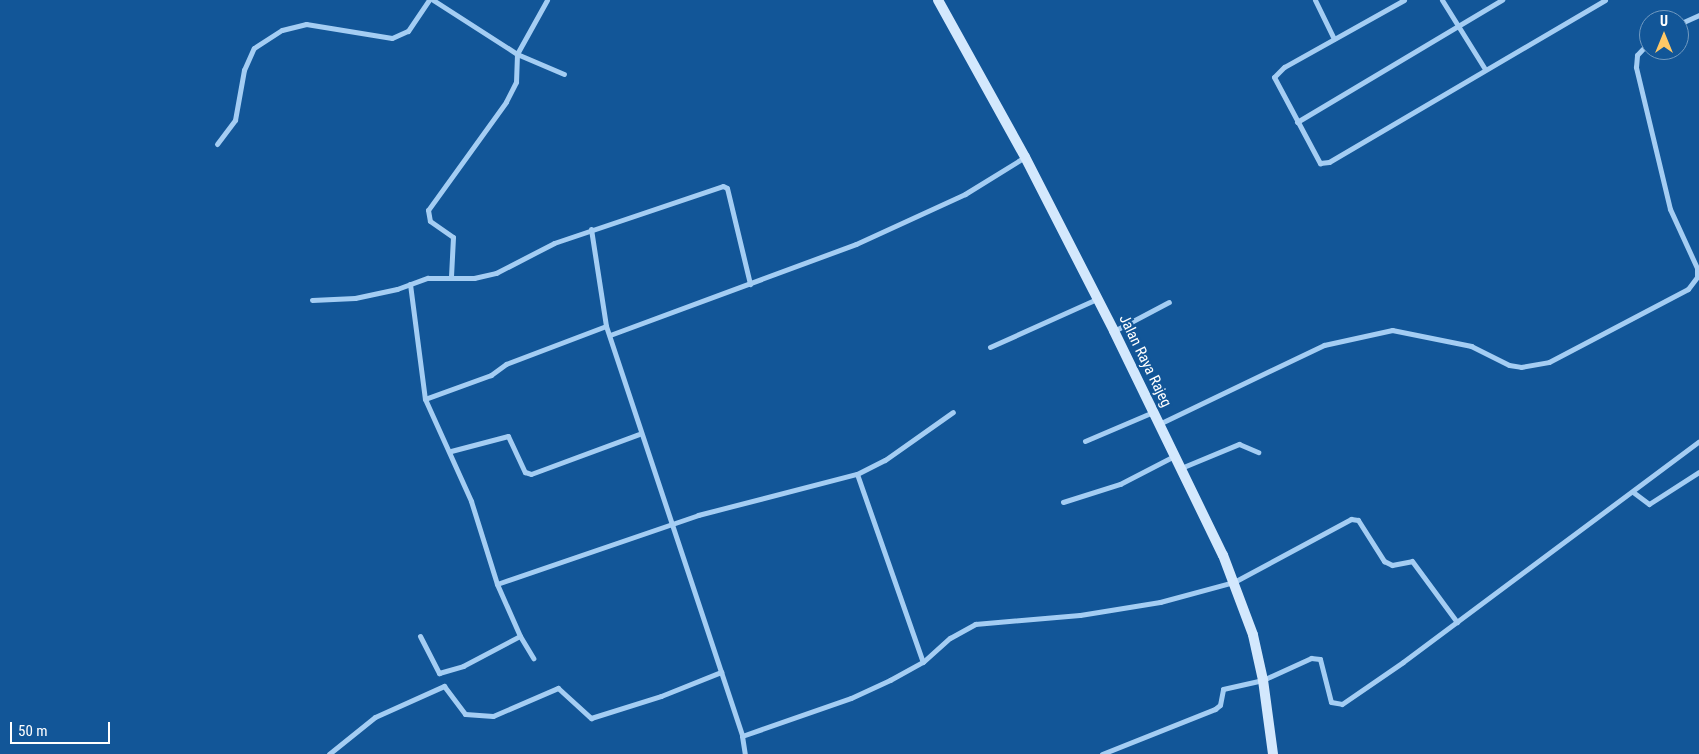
<!DOCTYPE html>
<style>
body{margin:0}
#map{position:relative;width:1699px;height:754px;overflow:hidden;background:#125698;font-family:"Roboto Condensed",sans-serif}
div>[style]{position:absolute}
[style*='--x']{left:calc(var(--x)*1px);top:calc(var(--y)*1px);width:calc(var(--w)*1px);rotate:calc(var(--a)*1deg)}
.street>*{height:5px;margin:-2.5px;padding:0 2.5px;transform-origin:2.5px;border-radius:2.5px;background:#a4cdf3}
.secondary>*{height:10px;margin:-5px;padding:0 5px;transform-origin:5px;border-radius:5px;background:#d3e8fd}
span{translate:-50% -50%;white-space:nowrap;text-align:center;line-height:1.15;-webkit-text-stroke:4.5px #125698;paint-order:stroke}
.street-label{font-size:15px;color:#fff}
.north{position:absolute;left:1639px;top:10px;width:50px;height:50px;box-sizing:border-box;background:#125698;border:1px solid #719ac1;border-radius:50%;rotate:0deg;font-size:14px;font-weight:700;line-height:20px;text-align:center;color:#fff}
.north::after{content:'';display:block;margin:auto;width:18px;height:22px;background:#ffc866;clip-path:polygon(50% 0,100% 100%,50% 72%,0 100%)}
.scale{position:absolute;left:10px;top:722px;width:100px;height:22px;box-sizing:border-box;border:2px solid #fff;border-top:0;padding-left:6px;font-size:15px;line-height:18px;white-space:nowrap;color:#fff;-webkit-text-stroke:4px #125698;paint-order:stroke}
</style>
<div id="map">
<div class="street">
<i style="--x:433;--y:0;--w:100;--a:32.7"></i>
<i style="--x:517;--y:54;--w:28;--a:92"></i>
<i style="--x:516;--y:82;--w:22;--a:117"></i>
<i style="--x:506;--y:102;--w:133;--a:125.8"></i>
<i style="--x:428;--y:210;--w:11;--a:80"></i>
<i style="--x:430;--y:221;--w:28;--a:35"></i>
<i style="--x:453;--y:237;--w:40;--a:92.9"></i>
<i style="--x:547;--y:0;--w:62;--a:119.1"></i>
<i style="--x:517;--y:54;--w:51;--a:23.1"></i>
<i style="--x:1315;--y:0;--w:43;--a:64"></i>
<i style="--x:1404;--y:0;--w:137;--a:150.8"></i>
<i style="--x:1284;--y:67;--w:14;--a:135"></i>
<i style="--x:1274;--y:77;--w:98;--a:61.9"></i>
<i style="--x:1320;--y:163;--w:9;--a:-6"></i>
<i style="--x:1329;--y:162;--w:320;--a:-30.4"></i>
<i style="--x:1442;--y:0;--w:81;--a:58.1"></i>
<i style="--x:1679;--y:24;--w:22;--a:-24"></i>
<i style="--x:1297;--y:122;--w:239;--a:-30.8"></i>
<i style="--x:217;--y:144;--w:30;--a:-53"></i>
<i style="--x:235;--y:120;--w:51;--a:-79.8"></i>
<i style="--x:244;--y:70;--w:24;--a:-66"></i>
<i style="--x:254;--y:48;--w:33;--a:-33"></i>
<i style="--x:282;--y:30;--w:25;--a:-14"></i>
<i style="--x:306;--y:24;--w:87;--a:9.2"></i>
<i style="--x:392;--y:38;--w:17;--a:-24"></i>
<i style="--x:408;--y:31;--w:37;--a:-56"></i>
<i style="--x:591;--y:229;--w:98;--a:81.2"></i>
<i style="--x:606;--y:326;--w:432;--a:71.6"></i>
<i style="--x:742;--y:736;--w:18;--a:81"></i>
<i style="--x:410;--y:284;--w:116;--a:82.6"></i>
<i style="--x:312;--y:300;--w:43;--a:-2.7"></i>
<i style="--x:355;--y:298;--w:43;--a:-12.1"></i>
<i style="--x:397;--y:289;--w:33;--a:-20"></i>
<i style="--x:428;--y:278;--w:46;--a:0"></i>
<i style="--x:474;--y:278;--w:23;--a:-13"></i>
<i style="--x:496;--y:273;--w:65;--a:-27.3"></i>
<i style="--x:554;--y:243;--w:178;--a:-18.6"></i>
<i style="--x:723;--y:186;--w:4;--a:27"></i>
<i style="--x:727;--y:188;--w:99;--a:76.5"></i>
<i style="--x:606;--y:326;--w:107;--a:159.2"></i>
<i style="--x:506;--y:364;--w:19;--a:144"></i>
<i style="--x:491;--y:375;--w:70;--a:160"></i>
<i style="--x:425;--y:399;--w:112;--a:65.7"></i>
<i style="--x:471;--y:501;--w:87;--a:72.6"></i>
<i style="--x:497;--y:584;--w:213;--a:-18.9"></i>
<i style="--x:698;--y:515;--w:164;--a:-14.5"></i>
<i style="--x:857;--y:474;--w:31;--a:-27"></i>
<i style="--x:885;--y:460;--w:83;--a:-35.2"></i>
<i style="--x:1114;--y:331;--w:62;--a:-27.8"></i>
<i style="--x:610;--y:335;--w:262;--a:-20.3"></i>
<i style="--x:856;--y:244;--w:120;--a:-24.6"></i>
<i style="--x:965;--y:194;--w:70;--a:-31.7"></i>
<i style="--x:990;--y:347;--w:117;--a:-24.2"></i>
<i style="--x:1159;--y:424;--w:183;--a:-25.6"></i>
<i style="--x:1324;--y:345;--w:70;--a:-12.4"></i>
<i style="--x:1392;--y:330;--w:81;--a:11.4"></i>
<i style="--x:1471;--y:346;--w:42;--a:26.6"></i>
<i style="--x:1509;--y:365;--w:12;--a:9"></i>
<i style="--x:1521;--y:367;--w:28;--a:-10"></i>
<i style="--x:1549;--y:362;--w:157;--a:-27.7"></i>
<i style="--x:1688;--y:289;--w:15;--a:-53"></i>
<i style="--x:1697;--y:277;--w:9;--a:-90"></i>
<i style="--x:1697;--y:268;--w:65;--a:-114.6"></i>
<i style="--x:1670;--y:209;--w:146;--a:-103.5"></i>
<i style="--x:1636;--y:67;--w:12;--a:-85"></i>
<i style="--x:1637;--y:55;--w:18;--a:-47"></i>
<i style="--x:1085;--y:441;--w:74;--a:-23.1"></i>
<i style="--x:451;--y:451;--w:59;--a:-14.7"></i>
<i style="--x:508;--y:436;--w:40;--a:65"></i>
<i style="--x:525;--y:472;--w:6;--a:18"></i>
<i style="--x:531;--y:474;--w:115;--a:-20.3"></i>
<i style="--x:1181;--y:468;--w:63;--a:-22.5"></i>
<i style="--x:1239;--y:444;--w:21;--a:23"></i>
<i style="--x:857;--y:474;--w:199;--a:70.7"></i>
<i style="--x:1633;--y:492;--w:20;--a:37"></i>
<i style="--x:1649;--y:504;--w:59;--a:-32.6"></i>
<i style="--x:1063;--y:502;--w:60;--a:-17.5"></i>
<i style="--x:1120;--y:484;--w:61;--a:-27.4"></i>
<i style="--x:420;--y:636;--w:42;--a:62.8"></i>
<i style="--x:439;--y:673;--w:25;--a:-16"></i>
<i style="--x:463;--y:666;--w:64;--a:-27.8"></i>
<i style="--x:520;--y:636;--w:57;--a:-113.9"></i>
<i style="--x:520;--y:636;--w:26;--a:59"></i>
<i style="--x:742;--y:736;--w:115;--a:-19.2"></i>
<i style="--x:851;--y:698;--w:43;--a:-24.8"></i>
<i style="--x:890;--y:680;--w:38;--a:-29"></i>
<i style="--x:923;--y:662;--w:36;--a:-42"></i>
<i style="--x:950;--y:638;--w:29;--a:-29"></i>
<i style="--x:975;--y:624;--w:105;--a:-4.9"></i>
<i style="--x:1080;--y:615;--w:81;--a:-9.2"></i>
<i style="--x:1160;--y:602;--w:77;--a:-15.1"></i>
<i style="--x:1234;--y:582;--w:133;--a:-28.3"></i>
<i style="--x:1351;--y:519;--w:7;--a:8"></i>
<i style="--x:1358;--y:520;--w:49;--a:57.6"></i>
<i style="--x:1384;--y:561;--w:9;--a:27"></i>
<i style="--x:1392;--y:565;--w:20;--a:-11"></i>
<i style="--x:1412;--y:561;--w:76;--a:53.6"></i>
<i style="--x:329;--y:754;--w:59;--a:-38.8"></i>
<i style="--x:375;--y:717;--w:76;--a:-24.2"></i>
<i style="--x:444;--y:686;--w:35;--a:53"></i>
<i style="--x:465;--y:714;--w:28;--a:4"></i>
<i style="--x:493;--y:716;--w:71;--a:-23.3"></i>
<i style="--x:558;--y:688;--w:45;--a:42.3"></i>
<i style="--x:591;--y:718;--w:73;--a:-17.4"></i>
<i style="--x:661;--y:696;--w:65;--a:-21.8"></i>
<i style="--x:1102;--y:754;--w:122;--a:-21.7"></i>
<i style="--x:1215;--y:709;--w:6;--a:-39"></i>
<i style="--x:1220;--y:705;--w:16;--a:-79"></i>
<i style="--x:1223;--y:689;--w:41;--a:-12.7"></i>
<i style="--x:1263;--y:680;--w:53;--a:-24.6"></i>
<i style="--x:1311;--y:658;--w:9;--a:6"></i>
<i style="--x:1320;--y:659;--w:44;--a:75.7"></i>
<i style="--x:1331;--y:702;--w:11;--a:10"></i>
<i style="--x:1342;--y:704;--w:74;--a:-34.5"></i>
<i style="--x:1403;--y:662;--w:369;--a:-36.7"></i>
</div>
<div class="secondary">
<i style="--x:938;--y:0;--w:179;--a:61"></i>
<i style="--x:1025;--y:157;--w:195;--a:62.9"></i>
<i style="--x:1114;--y:331;--w:249;--a:64.1"></i>
<i style="--x:1223;--y:555;--w:85;--a:69.4"></i>
<i style="--x:1253;--y:635;--w:46;--a:77.5"></i>
<i style="--x:1263;--y:680;--w:75;--a:82.3"></i>
</div>
<div class="street-label">
<span style="left:1145px;top:361px;rotate:64deg">Jalan Raya Rajeg</span>
</div>
<div class="north">U</div>
<div class="scale">50 m</div>
</div>
